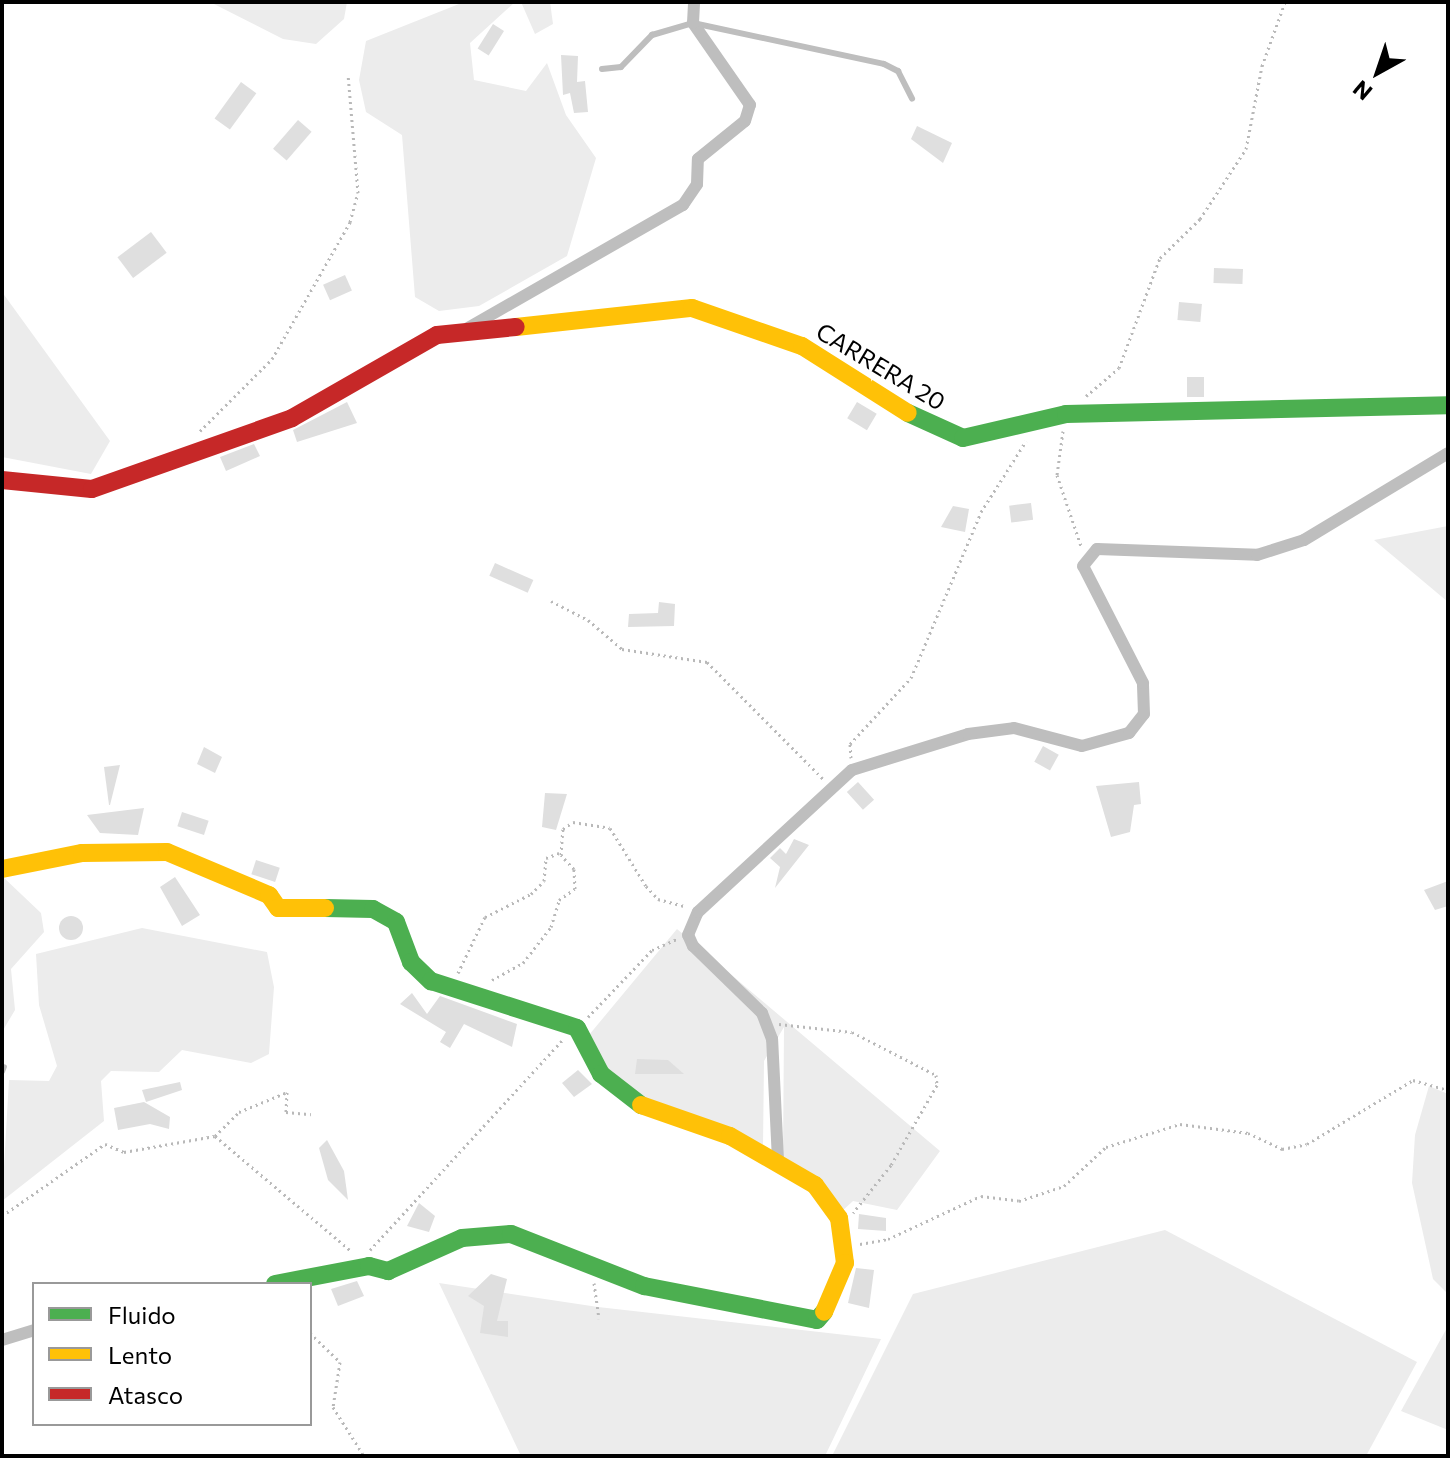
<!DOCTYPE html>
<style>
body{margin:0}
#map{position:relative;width:1450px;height:1458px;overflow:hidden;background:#fff;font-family:Commissioner,sans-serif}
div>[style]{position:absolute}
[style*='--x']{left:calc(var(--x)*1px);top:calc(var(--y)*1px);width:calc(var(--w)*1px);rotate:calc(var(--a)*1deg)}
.green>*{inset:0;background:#ececec}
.stream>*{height:5px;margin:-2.5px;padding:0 2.5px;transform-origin:2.5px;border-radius:2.5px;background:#bfbfbf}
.building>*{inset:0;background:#dfdfdf;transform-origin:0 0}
.round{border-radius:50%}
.path>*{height:3px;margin-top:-1.5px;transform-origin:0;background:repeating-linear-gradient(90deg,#b9b9b9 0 2px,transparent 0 6px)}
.lane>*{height:6px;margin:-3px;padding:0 3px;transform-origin:3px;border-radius:3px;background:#bebebe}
.street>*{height:12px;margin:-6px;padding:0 6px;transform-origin:6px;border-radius:6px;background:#bebebe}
.fast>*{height:18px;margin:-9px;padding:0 9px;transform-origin:9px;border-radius:9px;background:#4caf50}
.slow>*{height:18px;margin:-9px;padding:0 9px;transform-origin:9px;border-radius:9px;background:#ffc107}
.jam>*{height:18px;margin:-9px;padding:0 9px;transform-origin:9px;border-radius:9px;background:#c62828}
span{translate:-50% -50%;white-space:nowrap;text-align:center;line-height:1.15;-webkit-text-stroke:6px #fff;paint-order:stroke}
.street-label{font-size:24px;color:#000}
.frame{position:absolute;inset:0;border:4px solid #000;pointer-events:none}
.legend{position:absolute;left:32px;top:1282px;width:280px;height:144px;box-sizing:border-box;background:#fff;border:2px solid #999;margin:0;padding:10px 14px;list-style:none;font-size:24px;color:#000}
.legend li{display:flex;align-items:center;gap:16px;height:40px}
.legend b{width:40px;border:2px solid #999}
.north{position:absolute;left:1338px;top:32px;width:80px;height:80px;-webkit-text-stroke:6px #fff;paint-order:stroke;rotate:220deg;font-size:22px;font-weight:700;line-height:32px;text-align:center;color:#000}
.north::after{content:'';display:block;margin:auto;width:28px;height:36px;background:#000;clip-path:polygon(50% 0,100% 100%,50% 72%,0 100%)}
</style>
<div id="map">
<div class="green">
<i style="clip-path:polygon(210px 2px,347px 2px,344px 19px,316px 44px,283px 39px)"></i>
<i style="clip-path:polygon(464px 2px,515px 2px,470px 43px,474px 80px,526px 91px,547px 63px,566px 115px,596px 158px,567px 256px,479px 306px,439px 311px,415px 297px,402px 135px,366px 112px,359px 80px,366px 41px)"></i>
<i style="clip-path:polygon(521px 2px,550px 2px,553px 24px,535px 34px)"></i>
<i style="clip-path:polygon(2px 292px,110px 441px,91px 474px,2px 457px)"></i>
<i style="clip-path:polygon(1448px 526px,1448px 602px,1374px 540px)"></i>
<i style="clip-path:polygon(2px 876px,41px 913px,44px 932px,11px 969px,15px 1010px,2px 1032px)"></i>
<i style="clip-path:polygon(142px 928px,267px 952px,274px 987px,269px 1054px,251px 1063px,182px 1050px,159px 1072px,111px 1071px,101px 1081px,104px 1121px,2px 1201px,9px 1080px,49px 1081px,57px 1066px,39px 1005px,36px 954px)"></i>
<i style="clip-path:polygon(677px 929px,940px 1151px,897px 1210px,853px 1201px,841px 1212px,783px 1157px,784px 1027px,764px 1061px,763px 1146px,629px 1096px,601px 1066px,589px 1035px)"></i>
<i style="clip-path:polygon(1429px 1086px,1448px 1094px,1448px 1294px,1433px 1279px,1412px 1183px,1415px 1135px)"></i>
<i style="clip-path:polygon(1165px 1230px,1417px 1362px,1366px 1456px,832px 1456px,913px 1294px)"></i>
<i style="clip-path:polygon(439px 1283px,598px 1307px,881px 1339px,825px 1456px,521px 1456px)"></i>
<i style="clip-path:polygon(1448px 1326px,1448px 1430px,1401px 1411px)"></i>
</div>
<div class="stream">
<i style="--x:2;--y:1071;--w:5;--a:-68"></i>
</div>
<div class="building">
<i style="left:493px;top:24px;width:13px;height:29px;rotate:32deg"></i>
<i style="clip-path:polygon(561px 55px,578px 56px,577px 82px,585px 81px,588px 112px,574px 113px,570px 93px,563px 95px)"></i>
<i style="left:241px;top:82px;width:19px;height:45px;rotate:36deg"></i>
<i style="left:298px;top:120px;width:18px;height:38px;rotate:41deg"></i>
<i style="clip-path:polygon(917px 126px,952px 143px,943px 163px,911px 139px)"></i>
<i style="left:151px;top:232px;width:26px;height:42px;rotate:53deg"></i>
<i style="left:1214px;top:268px;width:29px;height:15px;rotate:2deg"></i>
<i style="left:345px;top:275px;width:17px;height:24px;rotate:66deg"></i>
<i style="left:1179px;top:302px;width:23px;height:18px;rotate:5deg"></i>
<i style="left:1187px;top:377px;width:17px;height:20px"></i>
<i style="clip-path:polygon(347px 402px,357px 423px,297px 442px,293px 430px)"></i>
<i style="left:857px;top:402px;width:23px;height:19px;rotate:31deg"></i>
<i style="clip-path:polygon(254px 444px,260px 456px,226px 471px,220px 457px)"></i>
<i style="left:1031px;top:503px;width:17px;height:22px;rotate:83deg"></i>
<i style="clip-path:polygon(953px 506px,969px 509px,965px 532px,941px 527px)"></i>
<i style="left:495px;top:563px;width:42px;height:14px;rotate:24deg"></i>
<i style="clip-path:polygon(659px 602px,675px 604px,674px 626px,628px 627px,629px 614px,658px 613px)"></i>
<i style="left:1043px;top:746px;width:18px;height:18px;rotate:29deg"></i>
<i style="clip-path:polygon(204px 747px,222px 757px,215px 773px,197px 764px)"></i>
<i style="clip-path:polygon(120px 765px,110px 805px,109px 805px,104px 767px)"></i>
<i style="left:858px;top:782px;width:24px;height:15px;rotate:48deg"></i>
<i style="clip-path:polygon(1139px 782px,1141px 804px,1134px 805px,1130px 832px,1111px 837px,1096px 786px)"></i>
<i style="clip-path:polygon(545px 793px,567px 794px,556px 830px,542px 827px)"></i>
<i style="clip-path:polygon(144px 808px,138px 835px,100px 833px,87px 815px)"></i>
<i style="left:182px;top:812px;width:28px;height:15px;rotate:18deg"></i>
<i style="clip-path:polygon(794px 839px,809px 845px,775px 888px,780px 867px,770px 858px,780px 848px,786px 854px)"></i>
<i style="left:256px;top:860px;width:25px;height:15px;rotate:18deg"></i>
<i style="clip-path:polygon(175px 877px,200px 915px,182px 926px,160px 887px)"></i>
<i style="clip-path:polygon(1448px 881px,1448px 906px,1435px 910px,1424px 890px)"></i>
<i class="round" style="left:59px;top:916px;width:24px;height:24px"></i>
<i style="clip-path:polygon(412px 993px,427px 1014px,440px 996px,517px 1024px,512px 1047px,464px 1024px,450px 1048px,440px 1042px,446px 1032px,400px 1004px)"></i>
<i style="clip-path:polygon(637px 1059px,668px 1060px,684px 1074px,635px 1074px)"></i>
<i style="clip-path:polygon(578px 1070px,592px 1084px,574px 1097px,562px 1083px)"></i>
<i style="clip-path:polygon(180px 1082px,182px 1090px,146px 1102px,142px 1090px)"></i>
<i style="clip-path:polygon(144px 1102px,170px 1117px,169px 1129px,150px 1124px,118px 1130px,114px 1108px)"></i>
<i style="clip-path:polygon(327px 1140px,344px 1171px,348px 1200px,328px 1180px,319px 1148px)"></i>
<i style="clip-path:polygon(419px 1203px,435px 1216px,429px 1232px,407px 1226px)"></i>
<i style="clip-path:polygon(859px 1214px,886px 1218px,886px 1231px,858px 1229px)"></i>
<i style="clip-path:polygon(856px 1268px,874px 1270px,869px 1308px,848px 1303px)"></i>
<i style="clip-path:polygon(491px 1274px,507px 1279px,497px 1321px,508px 1321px,508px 1337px,480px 1333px,484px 1306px,468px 1296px)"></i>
<i style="clip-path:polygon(357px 1281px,364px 1296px,338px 1306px,331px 1289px)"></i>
</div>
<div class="path">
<i style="--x:1086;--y:396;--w:43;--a:-40.3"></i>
<i style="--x:1119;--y:368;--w:117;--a:-69.6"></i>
<i style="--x:1160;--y:258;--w:56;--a:-44.3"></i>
<i style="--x:1200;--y:219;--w:84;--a:-56.7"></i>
<i style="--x:1246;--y:149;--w:85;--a:-79.1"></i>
<i style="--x:1262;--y:66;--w:68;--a:-70.2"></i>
<i style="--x:200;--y:431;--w:102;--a:-45"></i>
<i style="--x:272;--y:359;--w:158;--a:-60.3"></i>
<i style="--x:350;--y:222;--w:30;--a:-75"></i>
<i style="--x:358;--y:193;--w:118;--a:-94.8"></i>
<i style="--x:1063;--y:431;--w:44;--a:97.8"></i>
<i style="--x:1057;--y:475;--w:75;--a:71.3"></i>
<i style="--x:551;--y:601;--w:42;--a:27.2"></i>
<i style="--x:588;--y:620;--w:45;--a:40.5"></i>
<i style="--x:622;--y:649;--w:86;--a:8.7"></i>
<i style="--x:707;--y:662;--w:166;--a:45.2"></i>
<i style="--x:851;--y:758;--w:14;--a:-94"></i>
<i style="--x:850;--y:744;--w:90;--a:-47.3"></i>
<i style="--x:911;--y:678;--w:180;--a:-67.1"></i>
<i style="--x:981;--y:512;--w:84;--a:-57.6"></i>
<i style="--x:458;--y:973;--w:62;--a:-64.3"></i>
<i style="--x:485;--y:917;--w:51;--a:-26.6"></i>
<i style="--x:531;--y:894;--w:18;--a:-45"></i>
<i style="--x:544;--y:881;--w:23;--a:-85"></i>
<i style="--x:546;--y:858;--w:14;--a:-21"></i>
<i style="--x:492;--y:980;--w:35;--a:-29"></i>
<i style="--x:523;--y:963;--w:46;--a:-52.1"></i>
<i style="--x:551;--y:927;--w:28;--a:-73"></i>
<i style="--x:559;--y:900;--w:19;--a:-35"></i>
<i style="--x:575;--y:889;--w:20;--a:-93"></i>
<i style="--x:574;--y:869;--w:19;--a:-133"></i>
<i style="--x:561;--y:855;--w:26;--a:-86"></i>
<i style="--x:563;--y:829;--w:12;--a:-35"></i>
<i style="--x:573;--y:822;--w:37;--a:9"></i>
<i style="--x:610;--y:828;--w:68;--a:58.2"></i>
<i style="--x:646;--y:886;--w:18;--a:47"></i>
<i style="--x:658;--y:899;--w:28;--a:15"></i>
<i style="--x:588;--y:1017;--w:93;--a:-46.3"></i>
<i style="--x:652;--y:950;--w:27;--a:-24"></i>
<i style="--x:779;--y:1024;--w:73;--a:6.3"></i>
<i style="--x:852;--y:1032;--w:94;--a:27.1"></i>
<i style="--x:936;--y:1075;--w:10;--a:84"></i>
<i style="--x:937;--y:1085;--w:92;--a:119.9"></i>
<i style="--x:891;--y:1165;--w:61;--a:128.4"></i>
<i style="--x:215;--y:1136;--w:34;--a:-45"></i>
<i style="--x:239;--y:1112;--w:52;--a:-22.6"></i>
<i style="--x:287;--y:1092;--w:20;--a:93"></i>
<i style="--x:286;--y:1112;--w:25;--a:5"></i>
<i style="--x:2;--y:1216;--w:126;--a:-35"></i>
<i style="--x:105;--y:1144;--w:21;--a:23"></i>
<i style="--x:124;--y:1152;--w:92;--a:-10"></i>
<i style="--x:215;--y:1136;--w:178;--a:40.2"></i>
<i style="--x:860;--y:1244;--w:28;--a:-10"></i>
<i style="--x:888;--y:1239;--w:102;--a:-24.8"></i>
<i style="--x:981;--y:1196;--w:38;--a:7"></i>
<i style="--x:1019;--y:1201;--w:47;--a:-18.4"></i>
<i style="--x:1064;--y:1186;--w:57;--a:-42.9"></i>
<i style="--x:1106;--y:1147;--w:77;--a:-17.3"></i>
<i style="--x:1180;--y:1124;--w:69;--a:7.5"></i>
<i style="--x:1248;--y:1133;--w:38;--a:25"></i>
<i style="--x:1282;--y:1149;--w:25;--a:-11"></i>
<i style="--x:1307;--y:1144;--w:124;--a:-31.1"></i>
<i style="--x:1413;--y:1080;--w:36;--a:16"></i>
<i style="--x:370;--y:1250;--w:287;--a:-47.5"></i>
<i style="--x:594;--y:1283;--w:36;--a:82"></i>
<i style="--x:310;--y:1333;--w:42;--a:44"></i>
<i style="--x:340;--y:1362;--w:46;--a:98.8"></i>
<i style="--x:333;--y:1407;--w:58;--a:57.7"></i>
</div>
<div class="lane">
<i style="--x:602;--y:69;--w:19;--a:-6"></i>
<i style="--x:621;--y:67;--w:45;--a:-45.9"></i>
<i style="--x:652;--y:35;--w:43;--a:-16.3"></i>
<i style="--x:693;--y:23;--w:195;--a:12.1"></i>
<i style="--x:884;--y:64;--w:16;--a:27"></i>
<i style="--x:898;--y:71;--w:31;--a:63"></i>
</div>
<div class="street">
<i style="--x:468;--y:328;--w:248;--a:-29.8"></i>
<i style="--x:683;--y:205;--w:25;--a:-56"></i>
<i style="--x:697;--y:184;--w:25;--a:-88"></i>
<i style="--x:698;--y:159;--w:60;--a:-39"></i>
<i style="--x:745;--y:121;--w:17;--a:-73"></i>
<i style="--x:750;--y:105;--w:100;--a:-124.8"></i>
<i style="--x:693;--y:23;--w:21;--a:-87"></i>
<i style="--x:778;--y:1160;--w:121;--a:-92.8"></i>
<i style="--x:772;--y:1039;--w:28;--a:-111"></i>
<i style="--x:762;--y:1013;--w:96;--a:-135.8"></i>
<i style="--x:693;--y:946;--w:12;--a:-114"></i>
<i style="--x:688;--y:935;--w:25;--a:-67"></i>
<i style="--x:698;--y:912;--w:209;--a:-42.7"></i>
<i style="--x:852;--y:770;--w:121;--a:-17.2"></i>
<i style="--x:968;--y:734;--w:46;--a:-7.4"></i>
<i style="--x:1014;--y:728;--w:70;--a:14.8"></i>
<i style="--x:1082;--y:746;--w:49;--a:-15.5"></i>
<i style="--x:1129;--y:733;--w:24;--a:-52"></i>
<i style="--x:1144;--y:714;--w:31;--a:-92"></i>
<i style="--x:1143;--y:683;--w:131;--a:-117.1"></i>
<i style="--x:1083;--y:566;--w:22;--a:-51"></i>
<i style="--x:1097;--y:549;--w:160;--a:2.1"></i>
<i style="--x:1257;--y:555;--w:49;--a:-17.7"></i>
<i style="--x:1304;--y:540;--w:168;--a:-31.1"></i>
<i style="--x:2;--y:1340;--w:34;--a:-17"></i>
</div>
<div class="fast">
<i style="--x:908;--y:413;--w:60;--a:24.4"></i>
<i style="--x:963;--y:438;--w:106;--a:-13.1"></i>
<i style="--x:1066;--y:414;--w:382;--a:-1.3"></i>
<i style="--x:325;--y:908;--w:48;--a:1.2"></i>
<i style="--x:373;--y:909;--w:26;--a:29"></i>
<i style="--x:396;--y:922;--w:43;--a:69.4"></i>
<i style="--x:411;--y:962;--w:28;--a:44"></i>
<i style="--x:431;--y:981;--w:153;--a:17.8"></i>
<i style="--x:577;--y:1028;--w:52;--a:62.4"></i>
<i style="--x:601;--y:1074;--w:51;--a:37.8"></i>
<i style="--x:275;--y:1284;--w:96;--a:-10.8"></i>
<i style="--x:369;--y:1266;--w:20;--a:15"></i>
<i style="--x:388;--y:1271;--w:81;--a:-24"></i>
<i style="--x:462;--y:1238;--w:49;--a:-4.7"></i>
<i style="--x:511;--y:1234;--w:143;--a:21.4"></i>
<i style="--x:644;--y:1286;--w:176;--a:11.1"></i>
<i style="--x:817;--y:1320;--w:11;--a:-49"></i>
</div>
<div class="slow">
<i style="--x:516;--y:327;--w:177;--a:-6.2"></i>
<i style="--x:692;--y:308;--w:116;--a:19.1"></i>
<i style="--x:802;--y:346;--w:125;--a:32.3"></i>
<i style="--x:2;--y:869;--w:82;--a:-11.3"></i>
<i style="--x:82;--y:853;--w:85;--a:-0.7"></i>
<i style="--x:167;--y:852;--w:111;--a:22.9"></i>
<i style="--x:269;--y:895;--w:16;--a:55"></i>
<i style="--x:278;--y:908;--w:47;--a:0"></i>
<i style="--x:641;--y:1105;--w:94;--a:19.2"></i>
<i style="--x:730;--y:1136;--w:98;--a:30"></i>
<i style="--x:815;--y:1185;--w:41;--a:54"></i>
<i style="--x:839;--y:1218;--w:45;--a:82.4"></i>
<i style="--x:845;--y:1263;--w:53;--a:113.2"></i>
</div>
<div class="jam">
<i style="--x:2;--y:480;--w:90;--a:5.7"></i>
<i style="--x:92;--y:489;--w:212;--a:-19.5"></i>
<i style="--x:292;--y:418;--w:167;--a:-29.8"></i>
<i style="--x:437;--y:335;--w:79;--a:-5.8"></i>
</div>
<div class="street-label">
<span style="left:881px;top:366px;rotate:31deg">CARRERA 20</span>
</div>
<div class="frame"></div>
<ul class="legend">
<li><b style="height:10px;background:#4caf50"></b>Fluido</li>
<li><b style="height:10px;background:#ffc107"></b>Lento</li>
<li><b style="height:10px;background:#c62828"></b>Atasco</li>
</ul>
<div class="north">N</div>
</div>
